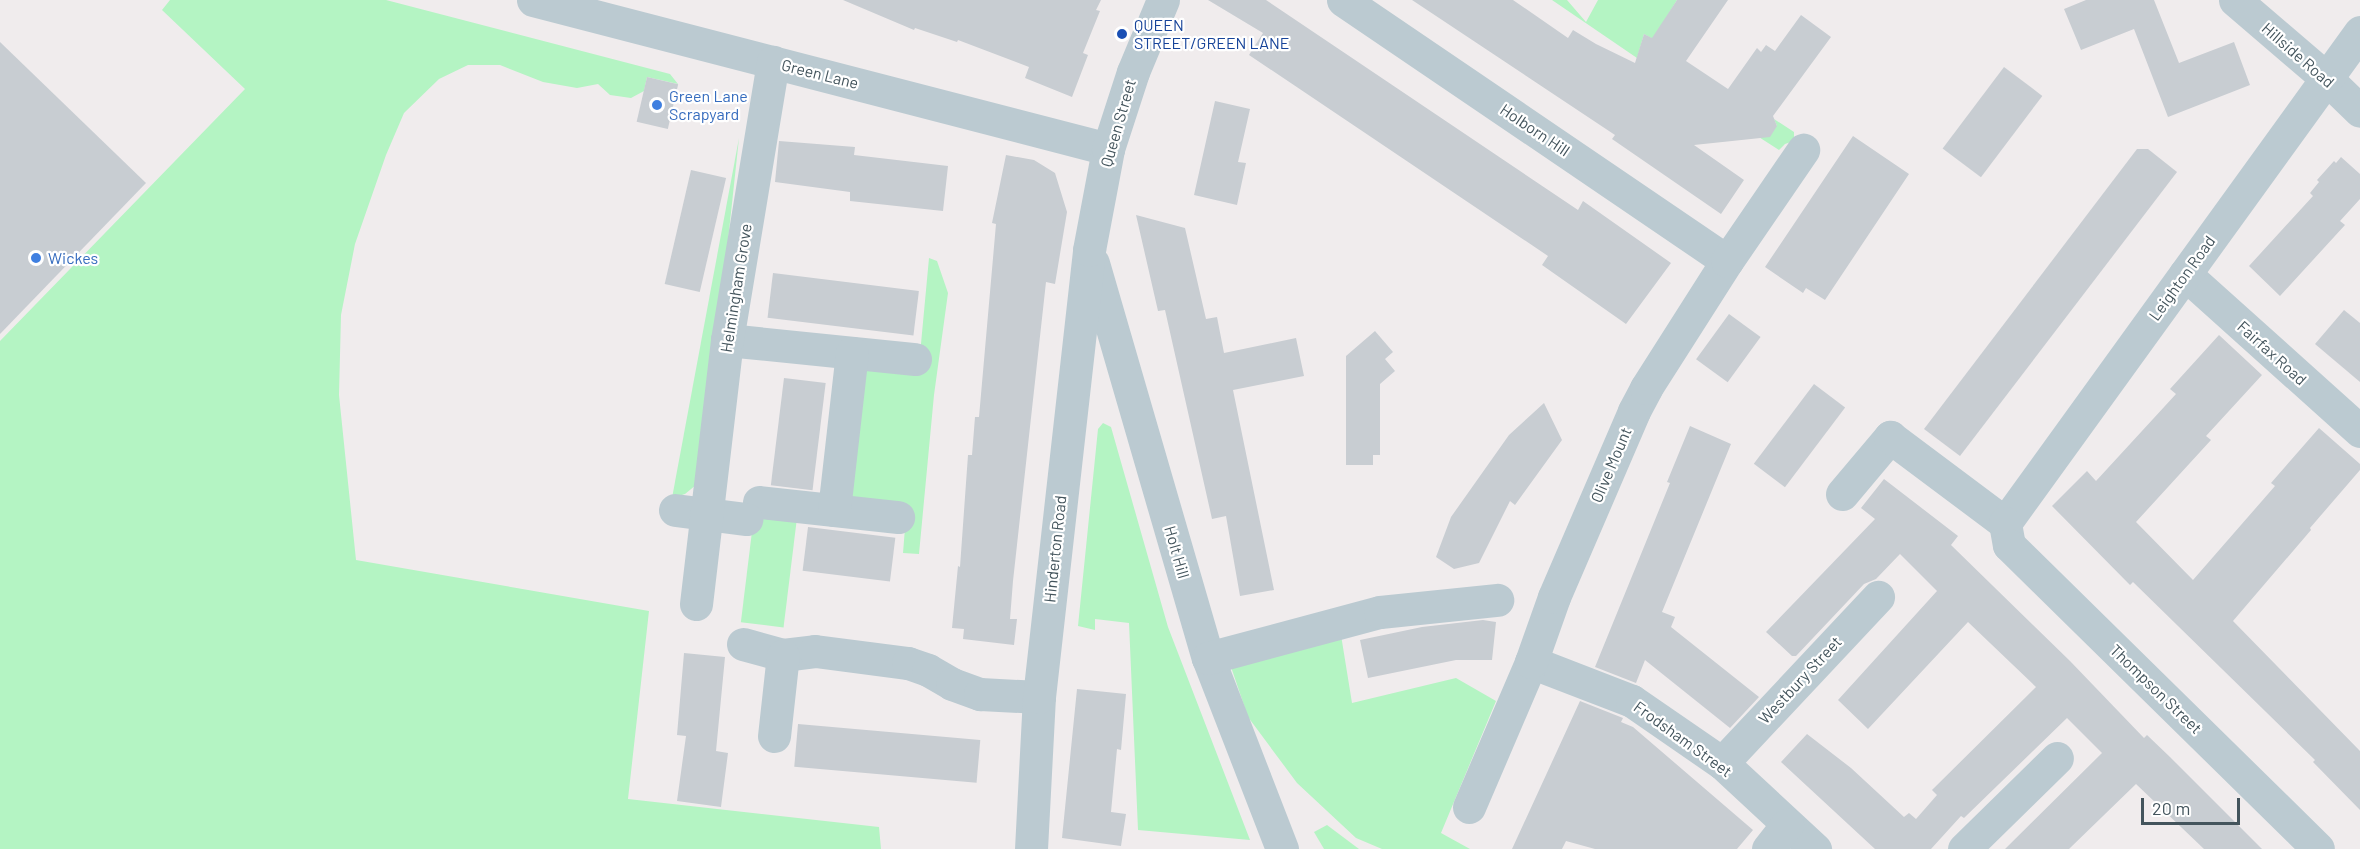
<!DOCTYPE html>
<style>
body{margin:0}
#map{position:relative;width:2360px;height:849px;overflow:hidden;background:#f0eced;font-family:Barlow,sans-serif}
div>[style]{position:absolute}
[style*='--x']{left:calc(var(--x)*1px);top:calc(var(--y)*1px);width:calc(var(--w)*1px);rotate:calc(var(--a)*1deg)}
.green>*{inset:0;background:#b4f4c3;transform-origin:0 0}
.building>*{inset:0;background:#c8cdd2;transform-origin:0 0}
.minor>*{height:33px;margin:-16.5px;padding:0 16.5px;transform-origin:16.5px;border-radius:16.5px;background:#bbcad1}
.dots>*{width:16px;height:16px;translate:-50% -50%;box-sizing:border-box;border:3px solid #fff;border-radius:50%}
span{translate:-50% -50%;white-space:nowrap;text-align:center;line-height:1.15;-webkit-text-stroke:4.5px #fff;paint-order:stroke}
.transit-label{font-size:16px;color:#164399}
.left{translate:0 -50%;text-align:left}
.street-label{font-size:16px;color:#43545c}
.shop-label{font-size:16px;color:#366cbe}
.scale{position:absolute;left:2141px;top:798px;width:99px;height:27px;box-sizing:border-box;border:3px solid #43545c;border-top:0;padding-left:8px;font-size:18px;line-height:21px;white-space:nowrap;color:#43545c;-webkit-text-stroke:4px #fff;paint-order:stroke}
</style>
<div id="map">
<div class="green">
<i style="clip-path:polygon(170px 0,386px 0,670px 74px,678px 84px,647px 77px,644px 91px,631px 98px,610px 95px,598px 84px,577px 88px,543px 82px,500px 65px,468px 65px,439px 79px,404px 113px,386px 155px,355px 244px,341px 315px,339px 395px,356px 560px,649px 611px,628px 799px,879px 827px,881px 849px,0 849px,0 341px,245px 89px,162px 10px)"></i>
<i style="clip-path:polygon(1552px 0,1567px 0,1586px 22px,1598px 0,1677px 0,1653px 39px,1644px 34px,1637px 58px)"></i>
<i style="clip-path:polygon(1774px 119px,1794px 132px,1794px 141px,1785px 144px,1779px 150px,1737px 123px,1777px 126px)"></i>
<i style="clip-path:polygon(739px 138px,721px 306px,696px 485px,685px 494px,672px 498px)"></i>
<i style="clip-path:polygon(929px 258px,937px 261px,948px 293px,934px 395px,919px 554px,903px 553px,906px 515px,838px 506px,855px 358px,919px 365px)"></i>
<i style="clip-path:polygon(1103px 423px,1111px 427px,1168px 627px,1250px 840px,1138px 830px,1129px 623px,1095px 619px,1095px 630px,1078px 626px,1098px 429px)"></i>
<i style="left:755px;top:507px;width:43px;height:116px;rotate:7deg"></i>
<i style="clip-path:polygon(1341px 635px,1352px 703px,1456px 678px,1496px 701px,1441px 833px,1470px 849px,1382px 849px,1356px 838px,1297px 783px,1248px 717px,1229px 661px)"></i>
<i style="clip-path:polygon(1327px 825px,1359px 849px,1324px 849px,1314px 832px)"></i>
</div>
<div class="building">
<i style="clip-path:polygon(843px 0,1101px 0,1096px 10px,1100px 11px,1083px 53px,1088px 55px,1072px 97px,1025px 78px,1029px 67px,958px 40px,957px 42px,915px 28px,914px 30px)"></i>
<i style="clip-path:polygon(1208px 0,1266px 0,1578px 210px,1583px 201px,1671px 263px,1626px 324px,1542px 265px,1548px 256px,1249px 55px,1263px 33px)"></i>
<i style="clip-path:polygon(1412px 0,1513px 0,1568px 38px,1573px 30px,1596px 44px,1635px 63px,1644px 34px,1652px 38px,1677px 0,1728px 0,1686px 61px,1728px 89px,1757px 48px,1761px 52px,1766px 45px,1775px 51px,1801px 15px,1831px 37px,1773px 116px,1777px 126px,1770px 137px,1694px 145px,1744px 180px,1721px 214px,1612px 139px,1615px 135px)"></i>
<i style="clip-path:polygon(2086px 0,2154px 0,2179px 63px,2234px 42px,2250px 85px,2168px 117px,2134px 29px,2081px 50px,2064px 9px)"></i>
<i style="clip-path:polygon(0 42px,146px 183px,0 334px)"></i>
<i style="left:2004px;top:67px;width:48px;height:102px;rotate:37deg"></i>
<i style="left:647px;top:77px;width:32px;height:46px;rotate:13deg"></i>
<i style="clip-path:polygon(1215px 101px,1250px 109px,1238px 162px,1246px 163px,1237px 205px,1194px 195px)"></i>
<i style="clip-path:polygon(1853px 136px,1909px 174px,1825px 300px,1806px 288px,1803px 293px,1765px 267px)"></i>
<i style="clip-path:polygon(779px 141px,855px 147px,854px 155px,948px 166px,943px 211px,850px 201px,850px 192px,775px 182px)"></i>
<i style="clip-path:polygon(2137px 149px,2148px 149px,2177px 172px,1960px 456px,1924px 429px)"></i>
<i style="clip-path:polygon(1006px 155px,1034px 160px,1055px 173px,1067px 212px,1055px 284px,1046px 282px,1013px 581px,1010px 619px,1017px 619px,1014px 645px,963px 639px,964px 629px,952px 628px,958px 566px,960px 567px,968px 455px,972px 455px,975px 417px,979px 417px,996px 224px,992px 223px)"></i>
<i style="clip-path:polygon(2341px 157px,2360px 174px,2360px 199px,2340px 221px,2345px 225px,2280px 296px,2249px 266px,2313px 196px,2310px 193px,2319px 182px,2317px 180px,2334px 161px,2336px 163px)"></i>
<i style="left:691px;top:170px;width:36px;height:117px;rotate:13deg"></i>
<i style="clip-path:polygon(1136px 215px,1185px 228px,1206px 319px,1217px 317px,1224px 353px,1296px 338px,1304px 376px,1233px 390px,1274px 590px,1240px 596px,1226px 516px,1212px 519px,1165px 310px,1158px 311px)"></i>
<i style="left:773px;top:273px;width:147px;height:45px;rotate:7deg"></i>
<i style="clip-path:polygon(2344px 310px,2360px 323px,2360px 382px,2315px 344px)"></i>
<i style="left:1729px;top:314px;width:39px;height:56px;rotate:36deg"></i>
<i style="clip-path:polygon(1375px 331px,1393px 352px,1385px 359px,1395px 371px,1380px 384px,1380px 455px,1373px 455px,1373px 465px,1346px 465px,1346px 356px)"></i>
<i style="clip-path:polygon(2219px 335px,2262px 375px,2206px 436px,2211px 440px,2136px 522px,2193px 580px,2275px 486px,2271px 483px,2319px 428px,2360px 464px,2360px 470px,2310px 528px,2311px 530px,2233px 621px,2360px 751px,2360px 810px,2313px 762px,2315px 760px,2133px 582px,2130px 585px,2052px 506px,2087px 471px,2096px 481px,2176px 394px,2170px 389px)"></i>
<i style="left:784px;top:378px;width:42px;height:108px;rotate:7deg"></i>
<i style="left:1814px;top:384px;width:39px;height:100px;rotate:37deg"></i>
<i style="clip-path:polygon(1544px 403px,1562px 440px,1515px 505px,1510px 501px,1479px 563px,1454px 569px,1436px 557px,1451px 517px,1509px 435px)"></i>
<i style="clip-path:polygon(1690px 426px,1731px 444px,1662px 612px,1675px 617px,1671px 627px,1759px 697px,1730px 728px,1645px 660px,1636px 683px,1595px 667px,1670px 483px,1667px 482px)"></i>
<i style="clip-path:polygon(1884px 479px,1958px 536px,1951px 545px,2070px 661px,2144px 738px,2147px 735px,2170px 757px,2262px 849px,2204px 849px,2136px 784px,2069px 849px,2005px 849px,2102px 753px,2067px 718px,1964px 818px,1961px 816px,1931px 849px,1875px 849px,1781px 762px,1807px 734px,1851px 768px,1904px 817px,1909px 813px,1916px 819px,1937px 795px,1932px 790px,2036px 687px,1968px 622px,1868px 729px,1838px 700px,1937px 591px,1900px 554px,1876px 579px,1864px 584px,1796px 656px,1792px 656px,1766px 632px,1875px 519px,1861px 508px)"></i>
<i style="left:808px;top:527px;width:88px;height:44px;rotate:7deg"></i>
<i style="clip-path:polygon(1483px 620px,1496px 622px,1492px 660px,1456px 660px,1368px 678px,1360px 640px,1422px 627px)"></i>
<i style="clip-path:polygon(684px 653px,725px 657px,716px 751px,728px 753px,721px 807px,677px 801px,686px 736px,677px 735px)"></i>
<i style="clip-path:polygon(1077px 689px,1126px 694px,1121px 750px,1117px 749px,1111px 812px,1126px 814px,1121px 846px,1062px 838px)"></i>
<i style="clip-path:polygon(1580px 701px,1623px 718px,1621px 722px,1633px 727px,1753px 830px,1737px 849px,1595px 849px,1566px 841px,1562px 849px,1512px 849px)"></i>
<i style="left:798px;top:724px;width:183px;height:43px;rotate:5deg"></i>
</div>
<div class="minor">
<i style="--x:533;--y:0;--w:594;--a:14.53"></i>
<i style="--x:1343;--y:0;--w:464;--a:34.2"></i>
<i style="--x:2235;--y:0;--w:120;--a:40.6"></i>
<i style="--x:2326;--y:78;--w:47;--a:44.1"></i>
<i style="--x:1093;--y:263;--w:411;--a:73.8"></i>
<i style="--x:1208;--y:658;--w:205;--a:68.8"></i>
<i style="--x:2185;--y:274;--w:235;--a:41.9"></i>
<i style="--x:727;--y:340;--w:189;--a:5.8"></i>
<i style="--x:1842;--y:494;--w:75;--a:-49.9"></i>
<i style="--x:1890;--y:437;--w:144;--a:36.8"></i>
<i style="--x:759;--y:502;--w:140;--a:6.2"></i>
<i style="--x:675;--y:510;--w:72;--a:7.2"></i>
<i style="--x:834;--y:510;--w:158;--a:-83.5"></i>
<i style="--x:2005;--y:523;--w:606;--a:-54.13"></i>
<i style="--x:2005;--y:523;--w:22;--a:80"></i>
<i style="--x:2009;--y:545;--w:433;--a:44.5"></i>
<i style="--x:696;--y:604;--w:266;--a:-83.3"></i>
<i style="--x:727;--y:340;--w:282;--a:-80.6"></i>
<i style="--x:743;--y:644;--w:41;--a:15.4"></i>
<i style="--x:783;--y:655;--w:32;--a:-7"></i>
<i style="--x:815;--y:651;--w:94;--a:7.4"></i>
<i style="--x:908;--y:663;--w:21;--a:19"></i>
<i style="--x:928;--y:670;--w:28;--a:30"></i>
<i style="--x:952;--y:684;--w:30;--a:20"></i>
<i style="--x:980;--y:694;--w:59;--a:2.9"></i>
<i style="--x:1208;--y:658;--w:178;--a:-15"></i>
<i style="--x:1380;--y:612;--w:118;--a:-5.9"></i>
<i style="--x:1531;--y:662;--w:108;--a:21.1"></i>
<i style="--x:1632;--y:701;--w:109;--a:34.6"></i>
<i style="--x:1722;--y:763;--w:127;--a:42.8"></i>
<i style="--x:774;--y:736;--w:81;--a:-83.7"></i>
<i style="--x:1722;--y:763;--w:228;--a:-46.8"></i>
<i style="--x:1469;--y:807;--w:158;--a:-66.8"></i>
<i style="--x:1531;--y:662;--w:69;--a:-70.5"></i>
<i style="--x:1554;--y:597;--w:202;--a:-66.7"></i>
<i style="--x:1634;--y:411;--w:26;--a:-62"></i>
<i style="--x:1646;--y:388;--w:151;--a:-57.5"></i>
<i style="--x:1727;--y:261;--w:135;--a:-55.6"></i>
<i style="--x:1031;--y:849;--w:152;--a:-87"></i>
<i style="--x:1039;--y:697;--w:450;--a:-83.6"></i>
<i style="--x:1089;--y:250;--w:103;--a:-79.3"></i>
<i style="--x:1108;--y:149;--w:81;--a:-72"></i>
<i style="--x:1133;--y:72;--w:78;--a:-67.4"></i>
<i style="--x:1768;--y:849;--w:31;--a:-52"></i>
<i style="--x:1964;--y:849;--w:130;--a:-44.4"></i>
</div>
<div class="dots">
<i style="left:1122px;top:34px;background:#1a4fb4"></i>
<i style="left:657px;top:105px;background:#3f7fe0"></i>
<i style="left:36px;top:258px;background:#3f7fe0"></i>
</div>
<div class="transit-label">
<span class="left" style="left:1134px;top:34px">QUEEN<br>STREET/GREEN LANE</span>
</div>
<div class="street-label">
<span style="left:2298px;top:55px;rotate:41deg">Hillside Road</span>
<span style="left:820px;top:74px;rotate:14deg">Green Lane</span>
<span style="left:1118px;top:123px;rotate:-74deg">Queen Street</span>
<span style="left:1535px;top:130px;rotate:34deg">Holborn Hill</span>
<span style="left:2182px;top:278px;rotate:-54deg">Leighton Road</span>
<span style="left:736px;top:288px;rotate:-81deg">Helmingham Grove</span>
<span style="left:2272px;top:353px;rotate:42deg">Fairfax Road</span>
<span style="left:1611px;top:465px;rotate:-67deg">Olive Mount</span>
<span style="left:1055px;top:549px;rotate:-84deg">Hinderton Road</span>
<span style="left:1177px;top:552px;rotate:74deg">Holt Hill</span>
<span style="left:1800px;top:680px;rotate:-47deg">Westbury Street</span>
<span style="left:2156px;top:689px;rotate:44deg">Thompson Street</span>
<span style="left:1683px;top:739px;rotate:36deg">Frodsham Street</span>
</div>
<div class="shop-label">
<span class="left" style="left:669px;top:105px">Green Lane<br>Scrapyard</span>
<span class="left" style="left:48px;top:258px">Wickes</span>
</div>
<div class="scale">20 m</div>
</div>
